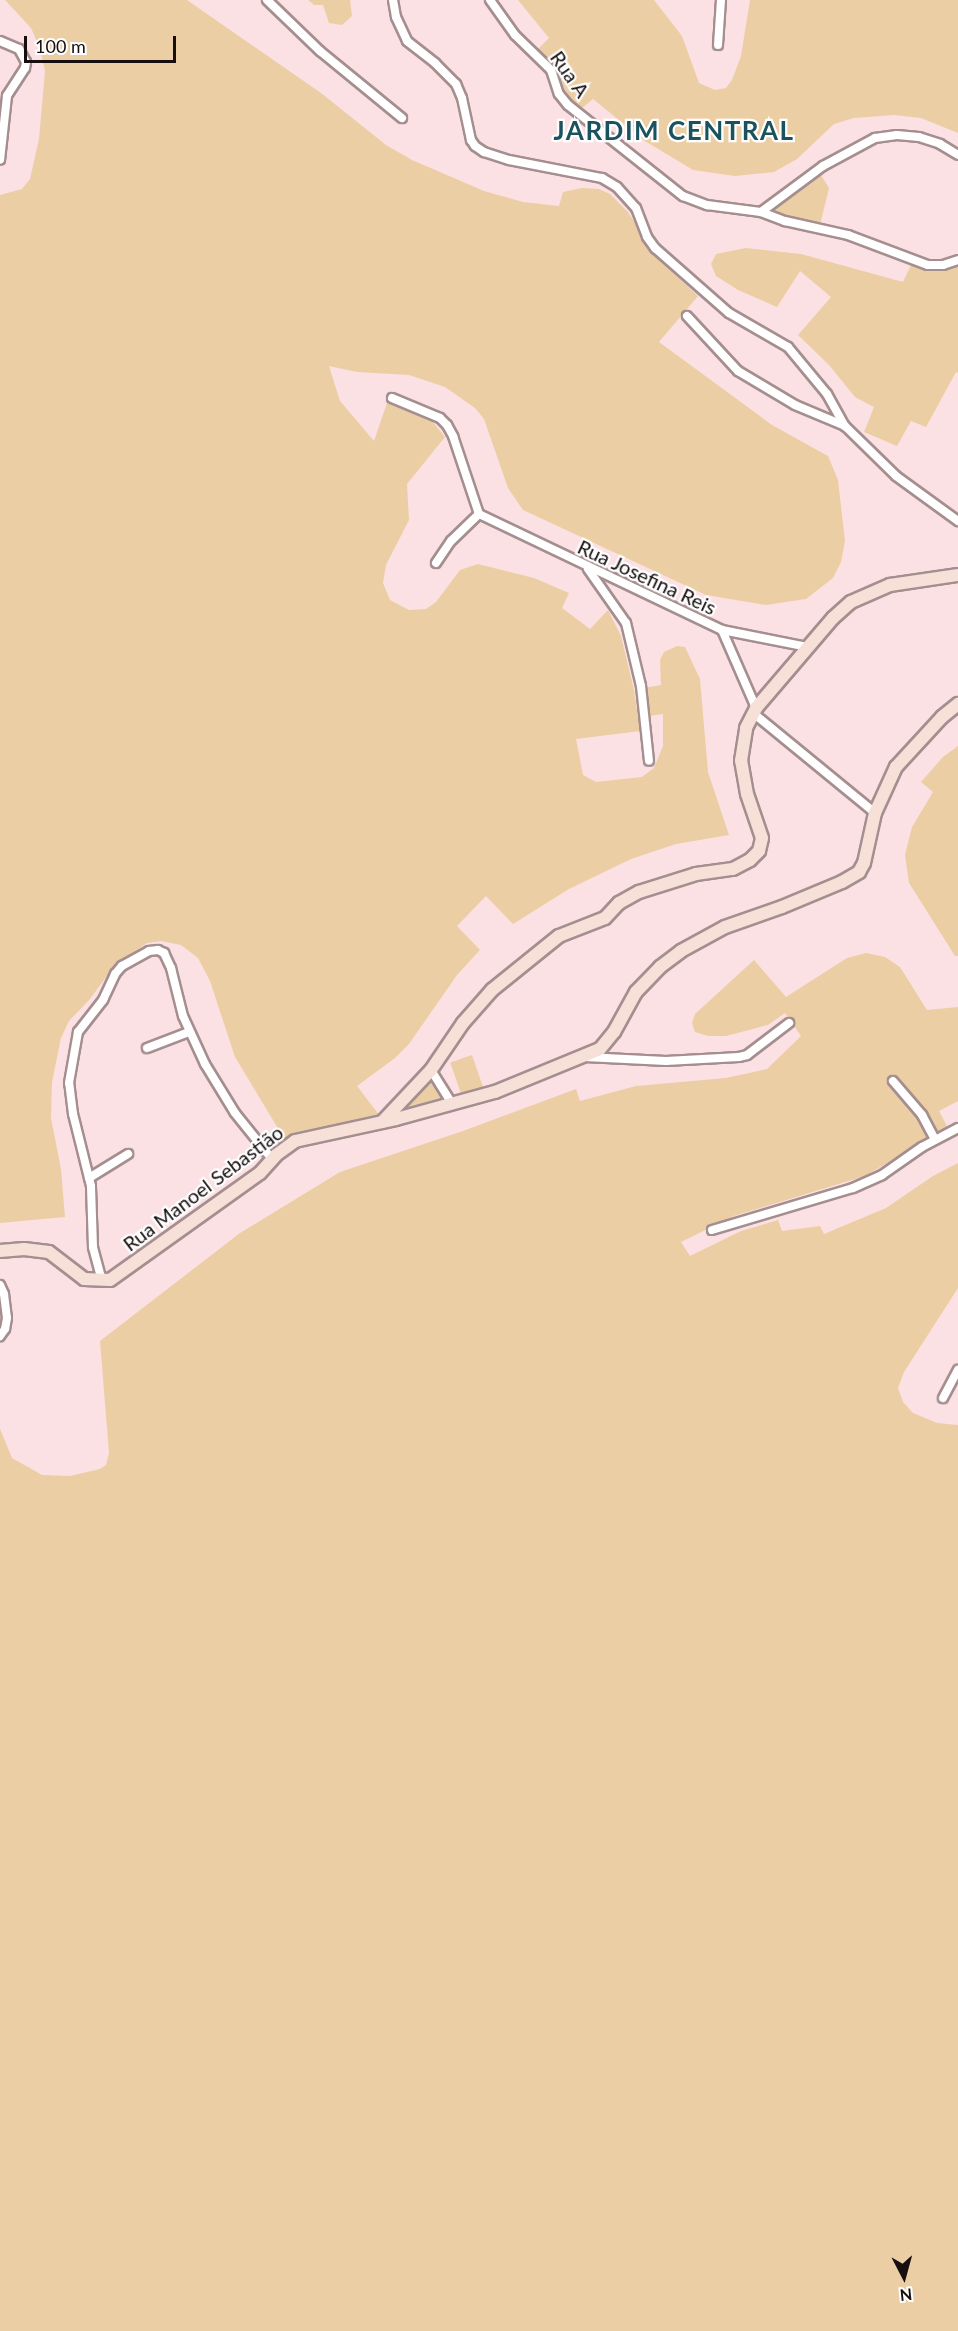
<!DOCTYPE html>
<meta charset="utf-8">
<style>
body{margin:0}
#map{position:relative;width:958px;height:2331px;overflow:hidden;background:#fbe1e3;font-family:Lato,sans-serif}
div>[style]{position:absolute}
[style*='--x']{left:calc(var(--x)*1px);top:calc(var(--y)*1px);width:calc(var(--w)*1px);rotate:calc(var(--a)*1deg)}
.green>*{inset:0;background:#eccea4;transform-origin:0 0}
.roads{filter:drop-shadow(2px 0 #a58e8f) drop-shadow(-2px 0 #a58e8f) drop-shadow(0 2px #a58e8f) drop-shadow(0 -2px #a58e8f)}
.street>*{height:8px;margin:-4px;padding:0 4px;transform-origin:4px;border-radius:4px;background:#fff}
.secondary>*{height:12px;margin:-6px;padding:0 6px;transform-origin:6px;border-radius:6px;background:#f6e0d7}
span{translate:-50% -50%;white-space:nowrap;text-align:center;line-height:1.15;-webkit-text-stroke:4.5px #fff;paint-order:stroke}
.street-label{font-size:20px;color:#160e0f}
.district-label{font-size:26px;color:#1a535e;font-weight:700;letter-spacing:1.5px}
.north{position:absolute;left:874px;top:2247px;width:60px;height:60px;-webkit-text-stroke:4px #fff;paint-order:stroke;rotate:174deg;font-size:16px;font-weight:700;line-height:24px;text-align:center;color:#160e0f}
.north::after{content:'';display:block;margin:auto;width:21px;height:27px;background:#160e0f;clip-path:polygon(50% 0,100% 100%,50% 72%,0 100%)}
.scale{position:absolute;left:24px;top:36px;width:152px;height:27px;box-sizing:border-box;border:3px solid #160e0f;border-top:0;padding-left:8px;font-size:18px;line-height:21px;white-space:nowrap;color:#160e0f;-webkit-text-stroke:4px #fff;paint-order:stroke}
</style>
<div id="map">
<div class="green">
<i style="clip-path:polygon(5px 0,187px 0,321px 93px,386px 145px,412px 160px,484px 191px,523px 202px,559px 206px,563px 192px,582px 188px,599px 189px,610px 194px,628px 212px,658px 259px,698px 296px,659px 342px,772px 425px,828px 456px,838px 480px,845px 541px,841px 562px,833px 578px,806px 599px,766px 605px,706px 595px,523px 510px,508px 488px,484px 419px,475px 408px,445px 387px,409px 375px,357px 372px,329px 366px,340px 401px,374px 441px,387px 403px,432px 421px,445px 437px,407px 484px,409px 520px,386px 565px,383px 583px,390px 600px,409px 610px,426px 609px,436px 602px,460px 570px,478px 564px,534px 578px,569px 593px,562px 608px,590px 629px,608px 610px,621px 636px,634px 690px,640px 731px,576px 739px,583px 775px,596px 782px,642px 777px,654px 768px,663px 746px,663px 714px,649px 716px,644px 688px,661px 685px,660px 660px,664px 652px,677px 646px,685px 647px,700px 679px,708px 772px,729px 835px,676px 844px,631px 859px,569px 889px,513px 924px,486px 896px,457px 926px,480px 950px,457px 975px,409px 1044px,395px 1058px,357px 1086px,380px 1116px,305px 1132px,285px 1140px,235px 1057px,210px 981px,198px 958px,181px 945px,161px 941px,147px 943px,115px 965px,90px 999px,69px 1021px,61px 1038px,52px 1082px,51px 1118px,61px 1169px,65px 1217px,0 1223px,0 195px,22px 189px,30px 179px,39px 139px,45px 71px,40px 49px,31px 28px)"></i>
<i style="clip-path:polygon(308px 0,350px 0,352px 16px,342px 25px,329px 23px,323px 5px,314px 5px)"></i>
<i style="clip-path:polygon(518px 0,654px 0,682px 36px,699px 83px,715px 90px,726px 88px,732px 80px,741px 56px,750px 0,958px 0,958px 133px,921px 118px,894px 115px,854px 118px,834px 124px,797px 159px,774px 172px,735px 176px,693px 170px,645px 141px,593px 99px,582px 108px,574px 103px,564px 89px,554px 63px,538px 49px,549px 38px)"></i>
<i style="clip-path:polygon(821px 175px,829px 188px,820px 225px,777px 217px,774px 213px,776px 208px)"></i>
<i style="clip-path:polygon(746px 248px,801px 254px,903px 282px,911px 265px,931px 270px,958px 265px,958px 373px,956px 372px,926px 427px,911px 421px,897px 446px,864px 432px,874px 407px,855px 397px,829px 365px,798px 335px,831px 297px,800px 271px,777px 307px,738px 290px,716px 276px,711px 264px,716px 254px)"></i>
<i style="clip-path:polygon(958px 746px,958px 956px,955px 956px,909px 883px,905px 855px,912px 827px,933px 792px,921px 782px,943px 757px)"></i>
<i style="clip-path:polygon(866px 953px,885px 957px,900px 967px,927px 1010px,958px 1007px,958px 1101px,939px 1111px,948px 1128px,936px 1134px,919px 1105px,895px 1076px,888px 1081px,931px 1137px,865px 1176px,734px 1216px,681px 1242px,690px 1256px,741px 1231px,778px 1220px,782px 1231px,820px 1226px,824px 1234px,886px 1208px,933px 1176px,958px 1163px,958px 1288px,904px 1372px,898px 1388px,903px 1402px,913px 1413px,937px 1423px,958px 1425px,958px 2331px,0 2331px,0 1429px,12px 1458px,42px 1475px,70px 1476px,100px 1469px,106px 1465px,109px 1453px,100px 1341px,240px 1233px,340px 1172px,463px 1131px,576px 1089px,580px 1101px,636px 1086px,726px 1078px,767px 1069px,801px 1036px,785px 1013px,768px 1025px,726px 1036px,708px 1036px,695px 1032px,692px 1023px,695px 1014px,754px 960px,786px 997px,847px 958px)"></i>
<i style="left:472px;top:1055px;width:34px;height:23px;rotate:71deg"></i>
<i style="clip-path:polygon(431px 1072px,449px 1101px,391px 1117px)"></i>
</div>
<div class="roads">
<div class="street">
<i style="--x:267;--y:0;--w:74;--a:43.9"></i>
<i style="--x:320;--y:51;--w:106;--a:39.3"></i>
<i style="--x:393;--y:0;--w:17;--a:80"></i>
<i style="--x:396;--y:17;--w:26;--a:65"></i>
<i style="--x:407;--y:41;--w:36;--a:38"></i>
<i style="--x:435;--y:63;--w:30;--a:45"></i>
<i style="--x:456;--y:84;--w:15;--a:67"></i>
<i style="--x:462;--y:98;--w:43;--a:77.9"></i>
<i style="--x:471;--y:140;--w:7;--a:56"></i>
<i style="--x:475;--y:146;--w:11;--a:34"></i>
<i style="--x:484;--y:152;--w:26;--a:18"></i>
<i style="--x:509;--y:160;--w:95;--a:11"></i>
<i style="--x:602;--y:178;--w:17;--a:31"></i>
<i style="--x:617;--y:187;--w:28;--a:48"></i>
<i style="--x:636;--y:208;--w:31;--a:69"></i>
<i style="--x:647;--y:237;--w:14;--a:54"></i>
<i style="--x:655;--y:248;--w:98;--a:41.3"></i>
<i style="--x:729;--y:313;--w:68;--a:30"></i>
<i style="--x:788;--y:347;--w:61;--a:50.3"></i>
<i style="--x:827;--y:394;--w:37;--a:61"></i>
<i style="--x:490;--y:0;--w:43;--a:54.5"></i>
<i style="--x:515;--y:35;--w:50;--a:44.2"></i>
<i style="--x:551;--y:70;--w:25;--a:72"></i>
<i style="--x:559;--y:94;--w:14;--a:51"></i>
<i style="--x:568;--y:105;--w:147;--a:38.4"></i>
<i style="--x:683;--y:196;--w:26;--a:21"></i>
<i style="--x:707;--y:205;--w:54;--a:7.4"></i>
<i style="--x:761;--y:212;--w:26;--a:21"></i>
<i style="--x:785;--y:221;--w:65;--a:12.5"></i>
<i style="--x:848;--y:235;--w:85;--a:20.6"></i>
<i style="--x:928;--y:265;--w:15;--a:0"></i>
<i style="--x:943;--y:265;--w:16;--a:-18"></i>
<i style="--x:0;--y:41;--w:21;--a:23"></i>
<i style="--x:19;--y:49;--w:15;--a:62"></i>
<i style="--x:26;--y:62;--w:6;--a:99"></i>
<i style="--x:25;--y:68;--w:33;--a:123"></i>
<i style="--x:7;--y:96;--w:64;--a:96.2"></i>
<i style="--x:718;--y:45;--w:45;--a:-86.2"></i>
<i style="--x:761;--y:212;--w:77;--a:-36.6"></i>
<i style="--x:823;--y:166;--w:59;--a:-28.3"></i>
<i style="--x:875;--y:138;--w:22;--a:-8"></i>
<i style="--x:897;--y:135;--w:22;--a:5"></i>
<i style="--x:919;--y:137;--w:22;--a:18"></i>
<i style="--x:940;--y:144;--w:21;--a:31"></i>
<i style="--x:687;--y:316;--w:75;--a:47.2"></i>
<i style="--x:738;--y:371;--w:66;--a:30.8"></i>
<i style="--x:795;--y:405;--w:54;--a:22.8"></i>
<i style="--x:845;--y:426;--w:71;--a:44.4"></i>
<i style="--x:896;--y:476;--w:77;--a:36"></i>
<i style="--x:392;--y:398;--w:52;--a:22.6"></i>
<i style="--x:440;--y:418;--w:10;--a:45"></i>
<i style="--x:447;--y:425;--w:13;--a:61"></i>
<i style="--x:453;--y:436;--w:82;--a:71.6"></i>
<i style="--x:479;--y:514;--w:269;--a:25.5"></i>
<i style="--x:722;--y:630;--w:88;--a:11.2"></i>
<i style="--x:436;--y:563;--w:27;--a:-56"></i>
<i style="--x:451;--y:541;--w:39;--a:-44"></i>
<i style="--x:588;--y:569;--w:66;--a:54.9"></i>
<i style="--x:626;--y:623;--w:65;--a:76.6"></i>
<i style="--x:641;--y:686;--w:75;--a:83.9"></i>
<i style="--x:722;--y:630;--w:85;--a:66.4"></i>
<i style="--x:753;--y:713;--w:158;--a:39.3"></i>
<i style="--x:147;--y:1048;--w:45;--a:-20.9"></i>
<i style="--x:585;--y:1057;--w:81;--a:2.8"></i>
<i style="--x:666;--y:1061;--w:73;--a:-3.1"></i>
<i style="--x:739;--y:1057;--w:8;--a:-14"></i>
<i style="--x:747;--y:1055;--w:53;--a:-37.3"></i>
<i style="--x:431;--y:1070;--w:39;--a:58"></i>
<i style="--x:893;--y:1081;--w:45;--a:49.5"></i>
<i style="--x:922;--y:1115;--w:27;--a:62"></i>
<i style="--x:89;--y:1178;--w:46;--a:-31.6"></i>
<i style="--x:712;--y:1230;--w:147;--a:-16.6"></i>
<i style="--x:853;--y:1188;--w:32;--a:-24"></i>
<i style="--x:882;--y:1175;--w:49;--a:-35"></i>
<i style="--x:922;--y:1147;--w:41;--a:-27.8"></i>
<i style="--x:102;--y:1281;--w:35;--a:-105"></i>
<i style="--x:93;--y:1247;--w:61;--a:-91.9"></i>
<i style="--x:91;--y:1186;--w:74;--a:-104"></i>
<i style="--x:73;--y:1114;--w:31;--a:-97"></i>
<i style="--x:69;--y:1083;--w:52;--a:-80"></i>
<i style="--x:78;--y:1032;--w:41;--a:-52"></i>
<i style="--x:103;--y:1000;--w:29;--a:-65"></i>
<i style="--x:115;--y:974;--w:11;--a:-49"></i>
<i style="--x:122;--y:966;--w:31;--a:-29"></i>
<i style="--x:149;--y:951;--w:9;--a:-6"></i>
<i style="--x:158;--y:950;--w:7;--a:27"></i>
<i style="--x:164;--y:953;--w:17;--a:65"></i>
<i style="--x:171;--y:968;--w:49;--a:76"></i>
<i style="--x:183;--y:1016;--w:53;--a:65.4"></i>
<i style="--x:205;--y:1064;--w:57;--a:58.5"></i>
<i style="--x:235;--y:1113;--w:59;--a:51.2"></i>
<i style="--x:0;--y:1285;--w:10;--a:66"></i>
<i style="--x:4;--y:1294;--w:24;--a:83"></i>
<i style="--x:7;--y:1318;--w:11;--a:100"></i>
<i style="--x:5;--y:1329;--w:9;--a:126"></i>
<i style="--x:943;--y:1398;--w:32;--a:-62"></i>
</div>
<div class="secondary">
<i style="--x:382;--y:1122;--w:71;--a:-46.7"></i>
<i style="--x:431;--y:1070;--w:57;--a:-55.8"></i>
<i style="--x:463;--y:1023;--w:44;--a:-48.7"></i>
<i style="--x:492;--y:990;--w:86;--a:-38.9"></i>
<i style="--x:559;--y:936;--w:49;--a:-21.4"></i>
<i style="--x:605;--y:918;--w:21;--a:-47"></i>
<i style="--x:619;--y:903;--w:23;--a:-29"></i>
<i style="--x:639;--y:892;--w:60;--a:-17.5"></i>
<i style="--x:696;--y:874;--w:37;--a:-8"></i>
<i style="--x:733;--y:869;--w:19;--a:-28"></i>
<i style="--x:750;--y:860;--w:13;--a:-45"></i>
<i style="--x:759;--y:851;--w:13;--a:-77"></i>
<i style="--x:762;--y:838;--w:46;--a:-108.8"></i>
<i style="--x:747;--y:794;--w:34;--a:-100"></i>
<i style="--x:741;--y:761;--w:33;--a:-81"></i>
<i style="--x:746;--y:728;--w:22;--a:-63"></i>
<i style="--x:756;--y:708;--w:118;--a:-49.5"></i>
<i style="--x:833;--y:618;--w:24;--a:-42"></i>
<i style="--x:851;--y:602;--w:43;--a:-23.6"></i>
<i style="--x:890;--y:585;--w:69;--a:-8.4"></i>
<i style="--x:0;--y:1251;--w:24;--a:-5"></i>
<i style="--x:24;--y:1249;--w:25;--a:7"></i>
<i style="--x:49;--y:1252;--w:44;--a:37.6"></i>
<i style="--x:84;--y:1279;--w:26;--a:2"></i>
<i style="--x:110;--y:1280;--w:184;--a:-35.5"></i>
<i style="--x:260;--y:1173;--w:24;--a:-48"></i>
<i style="--x:276;--y:1155;--w:24;--a:-36"></i>
<i style="--x:295;--y:1141;--w:103;--a:-12.3"></i>
<i style="--x:396;--y:1119;--w:103;--a:-15.3"></i>
<i style="--x:495;--y:1092;--w:113;--a:-22.3"></i>
<i style="--x:600;--y:1049;--w:22;--a:-51"></i>
<i style="--x:614;--y:1032;--w:46;--a:-61.2"></i>
<i style="--x:636;--y:992;--w:35;--a:-46"></i>
<i style="--x:660;--y:967;--w:26;--a:-37"></i>
<i style="--x:681;--y:951;--w:50;--a:-28.6"></i>
<i style="--x:725;--y:927;--w:60;--a:-19.3"></i>
<i style="--x:782;--y:907;--w:65;--a:-22.6"></i>
<i style="--x:842;--y:882;--w:20;--a:-30"></i>
<i style="--x:859;--y:872;--w:10;--a:-61"></i>
<i style="--x:864;--y:863;--w:51;--a:-77.6"></i>
<i style="--x:875;--y:813;--w:51;--a:-65.5"></i>
<i style="--x:896;--y:767;--w:68;--a:-47.4"></i>
<i style="--x:942;--y:717;--w:21;--a:-39"></i>
</div>
</div>
<div class="street-label">
<span style="left:570px;top:74px;rotate:55deg">Rua A</span>
<span style="left:647px;top:577px;rotate:25deg">Rua Josefina Reis</span>
<span style="left:203px;top:1188px;rotate:-37deg">Rua Manoel Sebastião</span>
</div>
<div class="district-label">
<span style="left:674px;top:131px">JARDIM CENTRAL</span>
</div>
<div class="north">N</div>
<div class="scale">100 m</div>
</div>
